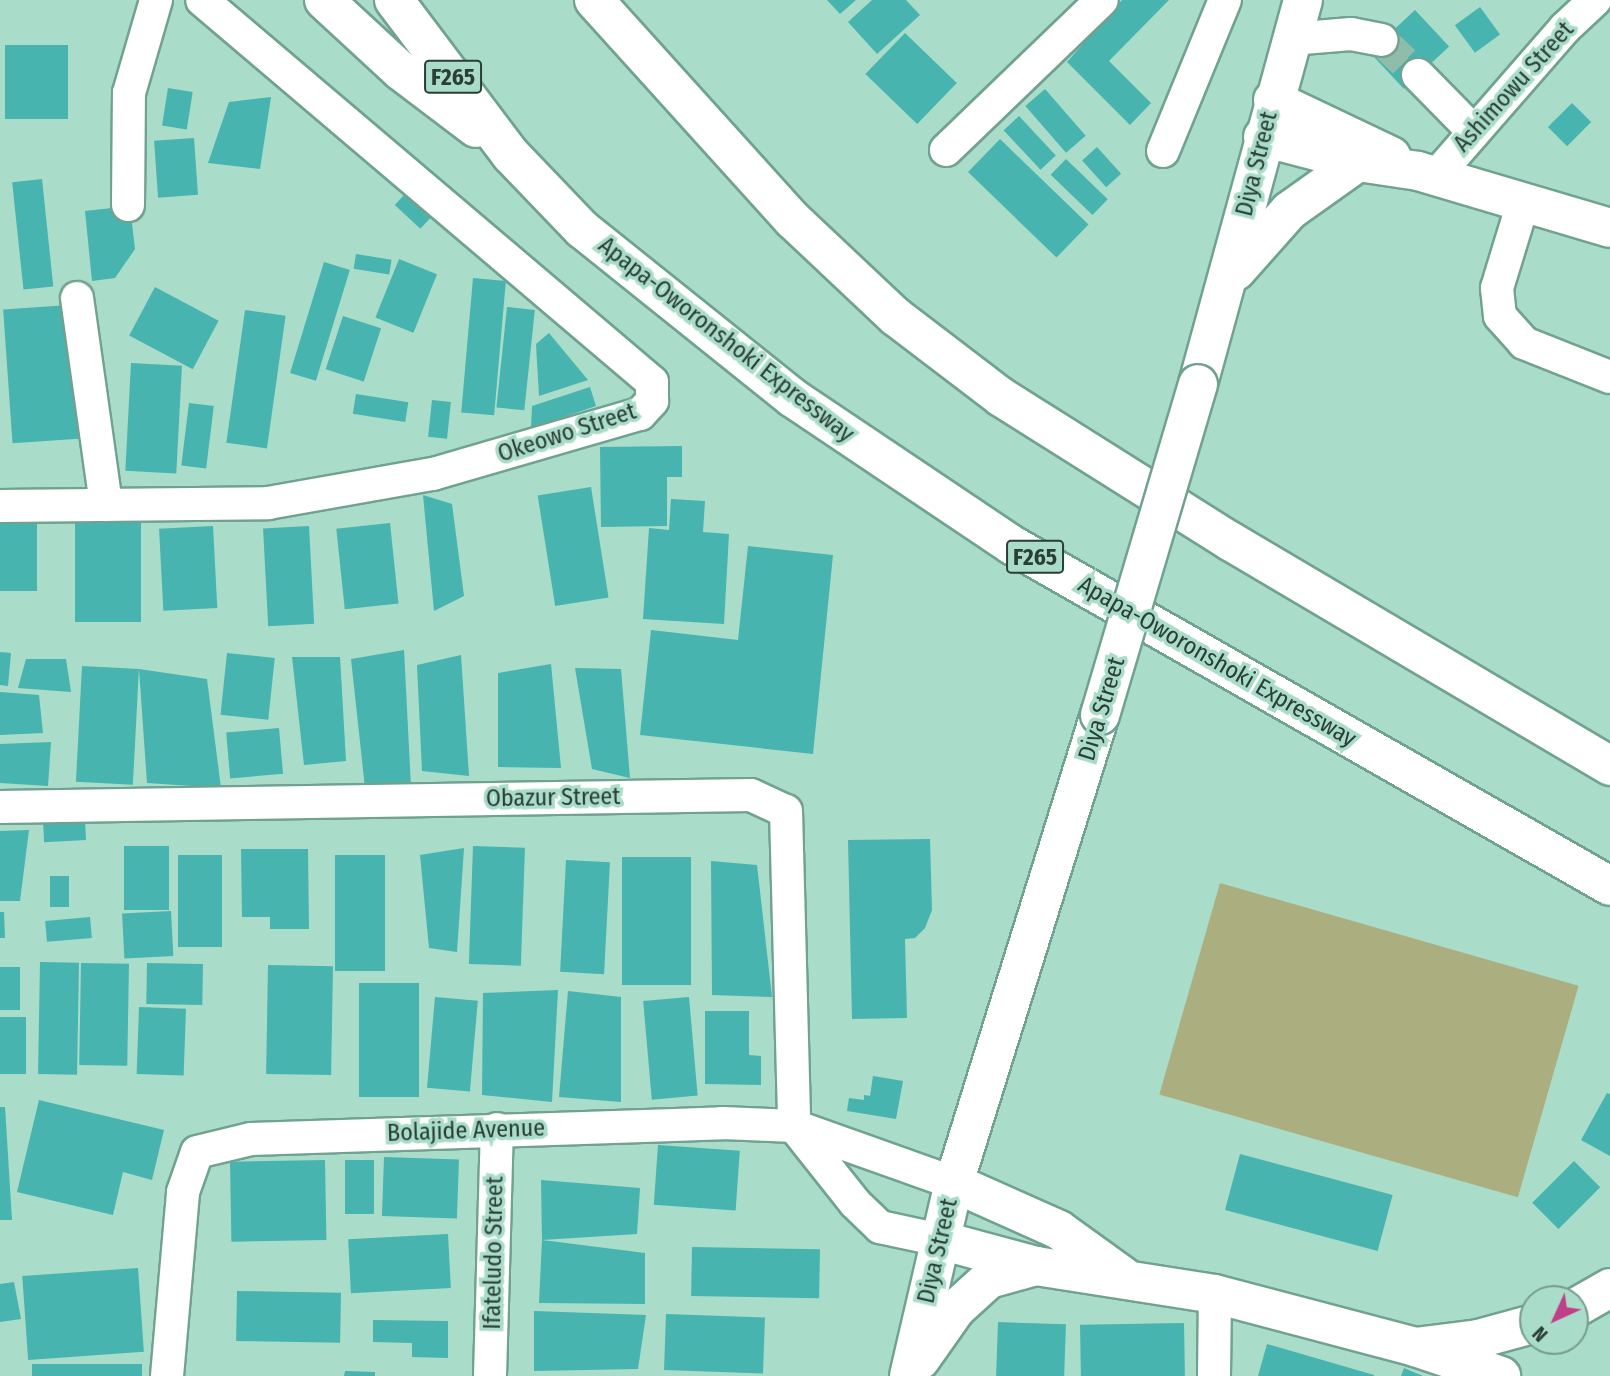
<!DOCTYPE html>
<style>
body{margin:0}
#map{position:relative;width:1610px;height:1376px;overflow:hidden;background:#a9dcc9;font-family:"Fira Sans Condensed",sans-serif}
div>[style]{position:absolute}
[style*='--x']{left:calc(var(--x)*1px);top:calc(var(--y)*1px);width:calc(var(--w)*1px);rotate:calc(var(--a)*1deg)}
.green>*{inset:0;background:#abae7e;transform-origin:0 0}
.building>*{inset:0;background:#47b4af;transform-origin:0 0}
.minor-tunnel>*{height:32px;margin-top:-16px;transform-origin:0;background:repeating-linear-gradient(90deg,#90bcac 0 32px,transparent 0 48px)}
.roads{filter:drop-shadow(2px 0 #71a291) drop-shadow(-2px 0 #71a291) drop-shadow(0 2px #71a291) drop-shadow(0 -2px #71a291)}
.minor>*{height:32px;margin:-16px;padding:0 16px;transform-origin:16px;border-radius:16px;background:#fff}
.major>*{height:38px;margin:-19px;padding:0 19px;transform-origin:19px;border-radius:19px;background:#fff}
.highway>*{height:38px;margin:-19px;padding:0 19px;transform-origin:19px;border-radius:19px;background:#fff}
.bridges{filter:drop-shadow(2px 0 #71a291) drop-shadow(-2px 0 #71a291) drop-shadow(0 2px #71a291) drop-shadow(0 -2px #71a291)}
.major-bridge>*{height:38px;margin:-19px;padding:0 19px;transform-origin:19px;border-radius:19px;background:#fff}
span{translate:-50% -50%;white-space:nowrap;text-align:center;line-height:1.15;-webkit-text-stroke:7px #a9dcc9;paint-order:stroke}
.shield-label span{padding:2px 5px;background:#a9dcc9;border:2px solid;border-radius:5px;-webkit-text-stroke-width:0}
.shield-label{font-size:23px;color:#2a3e37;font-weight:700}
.street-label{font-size:24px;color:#2a3e37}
.north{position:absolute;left:1519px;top:1285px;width:70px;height:70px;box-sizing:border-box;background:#a9dcc9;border:2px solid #769d8f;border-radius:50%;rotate:225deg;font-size:19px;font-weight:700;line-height:28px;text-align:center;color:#2a3e37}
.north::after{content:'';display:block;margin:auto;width:24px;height:32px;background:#c13f86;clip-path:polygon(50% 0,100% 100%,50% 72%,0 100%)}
</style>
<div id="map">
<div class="green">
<i style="left:1220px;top:883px;width:373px;height:220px;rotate:16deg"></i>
</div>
<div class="building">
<i style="clip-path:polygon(827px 0,856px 0,840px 14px)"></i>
<i style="clip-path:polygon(872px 0,906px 0,920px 15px,877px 54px,848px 22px)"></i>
<i style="clip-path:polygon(1122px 0,1169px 0,1109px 61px,1151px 103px,1130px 125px,1067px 62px)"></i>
<i style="left:1480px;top:7px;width:34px;height:31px;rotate:54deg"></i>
<i style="left:1415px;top:10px;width:50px;height:62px;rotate:47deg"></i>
<i style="left:905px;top:33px;width:72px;height:57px;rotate:44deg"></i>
<i style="left:5px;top:45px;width:63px;height:74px"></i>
<i style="left:168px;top:88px;width:25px;height:38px;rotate:9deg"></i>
<i style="left:1045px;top:89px;width:62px;height:26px;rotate:49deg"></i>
<i style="clip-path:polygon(271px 97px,260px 169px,208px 163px,229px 102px)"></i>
<i style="left:1572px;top:103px;width:27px;height:34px;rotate:45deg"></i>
<i style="left:1019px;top:116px;width:54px;height:21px;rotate:47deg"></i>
<i style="left:194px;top:138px;width:57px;height:40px;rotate:86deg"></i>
<i style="left:1000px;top:139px;width:123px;height:46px;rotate:44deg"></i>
<i style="left:1097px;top:147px;width:36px;height:20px;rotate:48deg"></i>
<i style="left:1066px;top:159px;width:58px;height:22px;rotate:44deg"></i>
<i style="left:42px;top:179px;width:108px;height:30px;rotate:84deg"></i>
<i style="left:405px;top:194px;width:35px;height:15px;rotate:43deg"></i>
<i style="clip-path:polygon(130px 206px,135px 249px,115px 278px,92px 281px,85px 211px)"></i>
<i style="left:356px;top:254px;width:36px;height:15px;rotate:9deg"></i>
<i style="left:399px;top:259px;width:41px;height:63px;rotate:22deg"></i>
<i style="left:324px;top:262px;width:27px;height:116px;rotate:17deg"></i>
<i style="left:473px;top:278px;width:33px;height:135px;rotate:5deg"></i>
<i style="left:155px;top:287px;width:72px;height:55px;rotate:28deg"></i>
<i style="left:69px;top:305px;width:134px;height:66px;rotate:86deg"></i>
<i style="left:507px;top:307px;width:28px;height:101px;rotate:6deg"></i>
<i style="left:245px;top:310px;width:41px;height:134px;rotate:8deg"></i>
<i style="left:343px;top:316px;width:40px;height:56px;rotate:18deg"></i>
<i style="clip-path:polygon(549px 333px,588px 380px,539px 396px,536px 344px)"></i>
<i style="left:131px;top:363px;width:51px;height:108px;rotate:3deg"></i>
<i style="clip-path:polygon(590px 387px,596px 406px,531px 428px,532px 406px)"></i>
<i style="left:356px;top:394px;width:53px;height:20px;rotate:9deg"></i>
<i style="left:432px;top:400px;width:19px;height:37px;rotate:6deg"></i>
<i style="left:189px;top:403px;width:25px;height:63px;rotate:7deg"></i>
<i style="clip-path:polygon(682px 446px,682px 477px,667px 477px,667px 526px,601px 527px,600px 447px)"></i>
<i style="left:591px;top:487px;width:112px;height:54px;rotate:81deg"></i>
<i style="clip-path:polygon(423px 495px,452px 504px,464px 596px,434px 611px)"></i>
<i style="clip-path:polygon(671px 499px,705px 501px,703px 532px,729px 534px,724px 624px,643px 619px,649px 528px,669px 530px)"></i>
<i style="left:75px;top:515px;width:66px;height:107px"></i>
<i style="left:390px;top:523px;width:81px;height:54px;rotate:84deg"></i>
<i style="left:0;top:524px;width:37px;height:67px"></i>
<i style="left:213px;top:526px;width:82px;height:54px;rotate:87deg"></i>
<i style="left:309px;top:526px;width:98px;height:46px;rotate:87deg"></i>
<i style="clip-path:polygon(748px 546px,833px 555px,813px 754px,640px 735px,651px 630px,738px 640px)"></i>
<i style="clip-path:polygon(404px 650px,411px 787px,365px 788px,351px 659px)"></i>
<i style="clip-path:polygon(0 652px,11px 653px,8px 686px,0 685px)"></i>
<i style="left:227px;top:653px;width:48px;height:62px;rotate:6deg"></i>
<i style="clip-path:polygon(461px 655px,469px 776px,422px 771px,417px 665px)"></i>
<i style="clip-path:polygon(292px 657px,340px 657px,346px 761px,304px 765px)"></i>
<i style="clip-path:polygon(26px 659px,66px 659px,71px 692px,18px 688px)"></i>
<i style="clip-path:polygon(551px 664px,561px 768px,498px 767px,498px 673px)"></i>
<i style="left:82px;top:666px;width:57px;height:116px;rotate:3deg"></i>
<i style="clip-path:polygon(575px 668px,621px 669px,630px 778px,592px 769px)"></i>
<i style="clip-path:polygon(139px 669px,207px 679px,221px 788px,147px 783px)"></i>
<i style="clip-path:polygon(0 692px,39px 695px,43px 733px,0 735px)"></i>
<i style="left:279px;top:728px;width:46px;height:53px;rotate:85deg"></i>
<i style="clip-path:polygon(51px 742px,48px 786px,0 783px,0 744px)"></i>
<i style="left:85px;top:820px;width:20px;height:42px;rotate:87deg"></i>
<i style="clip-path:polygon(29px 830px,20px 901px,0 901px,0 831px)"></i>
<i style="clip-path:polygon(930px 839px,932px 910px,925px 928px,915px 938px,905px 939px,907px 1018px,852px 1019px,848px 840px)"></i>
<i style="left:124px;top:846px;width:45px;height:64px"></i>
<i style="left:473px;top:846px;width:52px;height:118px;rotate:2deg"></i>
<i style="clip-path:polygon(464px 848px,457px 952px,429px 948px,420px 855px)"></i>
<i style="clip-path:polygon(241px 849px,308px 849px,309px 929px,270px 929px,270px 917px,242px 917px)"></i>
<i style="left:178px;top:855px;width:44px;height:92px"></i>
<i style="left:385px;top:855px;width:116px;height:50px;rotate:90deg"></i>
<i style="left:622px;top:857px;width:69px;height:128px"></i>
<i style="left:566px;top:860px;width:44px;height:112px;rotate:3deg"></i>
<i style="clip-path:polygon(711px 861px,757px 865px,772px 997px,712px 995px)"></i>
<i style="left:50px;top:876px;width:19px;height:31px"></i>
<i style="left:171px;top:911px;width:45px;height:49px;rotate:87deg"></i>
<i style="clip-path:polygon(0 912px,4px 912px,5px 938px,0 938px)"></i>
<i style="left:90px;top:917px;width:21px;height:45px;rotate:85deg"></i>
<i style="left:40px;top:962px;width:39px;height:112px;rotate:1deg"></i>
<i style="left:81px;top:963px;width:48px;height:102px;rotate:1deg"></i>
<i style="left:147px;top:963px;width:56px;height:41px;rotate:1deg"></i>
<i style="left:268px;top:965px;width:65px;height:109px;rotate:1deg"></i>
<i style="left:0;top:967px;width:20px;height:43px"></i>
<i style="left:419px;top:983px;width:114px;height:60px;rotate:90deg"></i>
<i style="clip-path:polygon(558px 990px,552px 1102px,482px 1095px,483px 993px)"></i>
<i style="clip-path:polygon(568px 991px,621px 997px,621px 1102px,559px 1097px)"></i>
<i style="left:435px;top:997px;width:43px;height:91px;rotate:5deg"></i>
<i style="left:689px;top:997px;width:99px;height:46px;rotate:85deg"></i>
<i style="left:139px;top:1007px;width:47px;height:67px;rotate:2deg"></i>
<i style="clip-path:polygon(705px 1011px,749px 1011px,749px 1055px,761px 1056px,761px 1085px,705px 1084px)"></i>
<i style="left:0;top:1017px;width:26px;height:57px"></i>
<i style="clip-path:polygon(873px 1076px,903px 1081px,896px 1119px,847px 1111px,849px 1098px,864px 1100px,864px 1095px,870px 1096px)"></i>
<i style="clip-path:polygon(1607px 1093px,1610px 1094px,1610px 1156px,1581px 1140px)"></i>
<i style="clip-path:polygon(39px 1100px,164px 1130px,152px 1180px,123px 1172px,113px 1215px,17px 1192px)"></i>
<i style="clip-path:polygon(0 1107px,5px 1107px,12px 1220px,0 1220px)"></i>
<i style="left:658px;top:1145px;width:82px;height:60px;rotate:4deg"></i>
<i style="left:1240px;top:1154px;width:158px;height:58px;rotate:15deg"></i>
<i style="left:384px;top:1157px;width:75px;height:59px;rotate:2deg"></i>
<i style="left:325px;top:1160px;width:80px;height:95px;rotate:89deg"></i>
<i style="left:345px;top:1160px;width:29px;height:54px"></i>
<i style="left:1574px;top:1161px;width:37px;height:59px;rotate:45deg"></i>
<i style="clip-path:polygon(541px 1180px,640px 1188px,637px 1234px,542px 1240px)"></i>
<i style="left:448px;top:1234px;width:54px;height:100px;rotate:87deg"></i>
<i style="clip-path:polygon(542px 1240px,645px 1253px,645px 1304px,539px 1303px)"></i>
<i style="left:692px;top:1247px;width:128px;height:49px;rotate:1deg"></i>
<i style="left:138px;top:1268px;width:84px;height:116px;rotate:86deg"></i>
<i style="clip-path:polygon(14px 1282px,21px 1319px,0 1322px,0 1284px)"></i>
<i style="left:237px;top:1291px;width:104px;height:50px;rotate:1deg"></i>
<i style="clip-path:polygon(534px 1311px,646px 1315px,638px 1369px,534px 1371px)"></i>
<i style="left:666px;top:1314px;width:99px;height:56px;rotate:2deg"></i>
<i style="clip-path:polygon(373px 1320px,448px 1321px,448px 1358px,412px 1357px,412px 1343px,373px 1342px)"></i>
<i style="left:998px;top:1322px;width:68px;height:54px;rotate:2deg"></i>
<i style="left:1184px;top:1323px;width:53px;height:104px;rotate:89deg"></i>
<i style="clip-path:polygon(1267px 1344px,1374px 1375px,1374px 1376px,1258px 1376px)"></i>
<i style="left:32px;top:1364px;width:110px;height:12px"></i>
<i style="clip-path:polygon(1404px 1368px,1423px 1376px,1401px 1376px)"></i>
<i style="clip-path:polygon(345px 1371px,375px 1372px,375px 1376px,344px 1376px)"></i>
</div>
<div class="minor-tunnel">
<i style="--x:1381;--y:40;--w:51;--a:43.4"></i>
</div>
<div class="roads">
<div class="minor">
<i style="--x:1291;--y:39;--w:60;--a:-4.8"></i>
<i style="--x:1351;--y:34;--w:31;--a:11"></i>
<i style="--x:1418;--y:75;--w:80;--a:45.5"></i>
<i style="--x:946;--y:150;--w:216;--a:-43.9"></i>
<i style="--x:1163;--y:151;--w:163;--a:-67.7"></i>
<i style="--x:1436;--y:176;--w:196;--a:-48.9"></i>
<i style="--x:1565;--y:28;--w:41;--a:-43"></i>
<i style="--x:1523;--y:203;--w:89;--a:107"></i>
<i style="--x:1497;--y:288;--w:28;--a:84"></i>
<i style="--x:1500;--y:316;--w:36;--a:48"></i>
<i style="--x:1524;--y:343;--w:92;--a:21.6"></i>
<i style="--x:128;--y:205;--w:112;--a:-89.5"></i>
<i style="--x:129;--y:93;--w:97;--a:-73.8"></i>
<i style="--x:77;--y:298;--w:209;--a:82"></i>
<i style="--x:0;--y:506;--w:268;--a:-0.6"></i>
<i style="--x:268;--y:503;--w:168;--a:-10"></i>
<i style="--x:433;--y:474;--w:216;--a:-16.2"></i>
<i style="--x:640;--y:414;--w:18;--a:-47"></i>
<i style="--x:652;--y:401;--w:19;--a:-90"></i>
<i style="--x:652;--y:382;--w:590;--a:-139.67"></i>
<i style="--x:0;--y:807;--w:751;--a:-0.92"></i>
<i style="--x:751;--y:795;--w:38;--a:25"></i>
<i style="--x:786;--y:811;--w:315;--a:88.5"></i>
<i style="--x:794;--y:1126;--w:98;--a:51.6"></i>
<i style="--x:855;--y:1203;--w:35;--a:44"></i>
<i style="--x:880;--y:1227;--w:61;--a:12.2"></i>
<i style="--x:167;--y:1376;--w:185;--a:-85"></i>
<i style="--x:183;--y:1192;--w:42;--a:-70.7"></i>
<i style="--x:197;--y:1152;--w:56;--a:-13.5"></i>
<i style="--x:251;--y:1139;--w:472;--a:-1.9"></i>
<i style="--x:723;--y:1123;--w:71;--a:2.4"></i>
<i style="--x:794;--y:1126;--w:170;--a:19.6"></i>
<i style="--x:490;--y:1376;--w:247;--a:-88.4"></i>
<i style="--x:1214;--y:1376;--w:82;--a:-89.3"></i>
</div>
<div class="major">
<i style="--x:1273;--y:100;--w:131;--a:25.4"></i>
<i style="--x:1263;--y:137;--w:98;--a:14.7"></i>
<i style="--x:1358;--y:162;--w:61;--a:8.5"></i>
<i style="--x:1418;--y:171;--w:200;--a:16.5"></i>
<i style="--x:1236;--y:271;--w:80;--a:-48.5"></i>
<i style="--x:1289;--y:211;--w:85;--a:-35.4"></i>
<i style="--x:1198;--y:384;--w:398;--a:-74.7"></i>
<i style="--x:954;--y:1183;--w:115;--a:24.1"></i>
<i style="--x:1059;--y:1230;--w:79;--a:35.7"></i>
<i style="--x:940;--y:1240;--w:99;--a:15.2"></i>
<i style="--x:1036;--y:1266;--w:181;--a:8.9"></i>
<i style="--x:1215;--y:1294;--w:207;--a:14.8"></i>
<i style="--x:1415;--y:1347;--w:91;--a:18.6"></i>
<i style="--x:920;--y:1360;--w:62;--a:-54.8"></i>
<i style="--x:956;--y:1309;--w:45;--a:-42.3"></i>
<i style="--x:989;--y:1279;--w:49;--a:-15.5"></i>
<i style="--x:909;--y:1376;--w:198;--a:-76.9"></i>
<i style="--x:954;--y:1183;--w:490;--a:-72.7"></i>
</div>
<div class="highway">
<i style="--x:324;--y:0;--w:105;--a:42.7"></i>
<i style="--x:401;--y:71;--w:94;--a:37.2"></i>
<i style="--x:394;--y:0;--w:194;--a:53"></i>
<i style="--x:511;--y:155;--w:103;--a:46.2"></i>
<i style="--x:582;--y:229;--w:270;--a:38.7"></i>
<i style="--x:793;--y:398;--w:264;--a:33.9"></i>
<i style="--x:1012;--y:545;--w:688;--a:29.69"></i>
<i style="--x:594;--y:0;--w:297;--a:47.9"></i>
<i style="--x:793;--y:220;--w:141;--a:43.3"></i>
<i style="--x:896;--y:317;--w:132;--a:37.3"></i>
<i style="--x:1001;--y:397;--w:271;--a:32.2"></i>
<i style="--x:1230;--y:541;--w:442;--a:30.6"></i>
<i style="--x:1575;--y:1308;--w:40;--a:-29.7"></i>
<i style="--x:1415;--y:1347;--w:64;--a:-7.2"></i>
<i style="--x:1478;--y:1339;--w:57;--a:-15.3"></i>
</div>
</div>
<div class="bridges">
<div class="major-bridge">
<i style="--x:1100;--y:715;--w:345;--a:-73.5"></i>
</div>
</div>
<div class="shield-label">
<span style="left:453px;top:77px">F265</span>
<span style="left:1035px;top:557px">F265</span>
</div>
<div class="street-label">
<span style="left:1514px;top:87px;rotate:-48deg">Ashimowu Street</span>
<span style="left:1257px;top:164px;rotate:-76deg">Diya Street</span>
<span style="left:726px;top:340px;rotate:38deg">Apapa-Oworonshoki Expressway</span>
<span style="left:567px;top:433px;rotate:-18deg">Okeowo Street</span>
<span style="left:1217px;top:662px;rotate:30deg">Apapa-Oworonshoki Expressway</span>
<span style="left:1102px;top:709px;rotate:-73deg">Diya Street</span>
<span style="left:553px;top:798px;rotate:-1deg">Obazur Street</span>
<span style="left:466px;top:1131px;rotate:-2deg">Bolajide Avenue</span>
<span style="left:938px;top:1251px;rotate:-77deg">Diya Street</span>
<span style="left:494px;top:1253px;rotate:-89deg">Ifateludo Street</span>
</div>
<div class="north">N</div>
</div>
